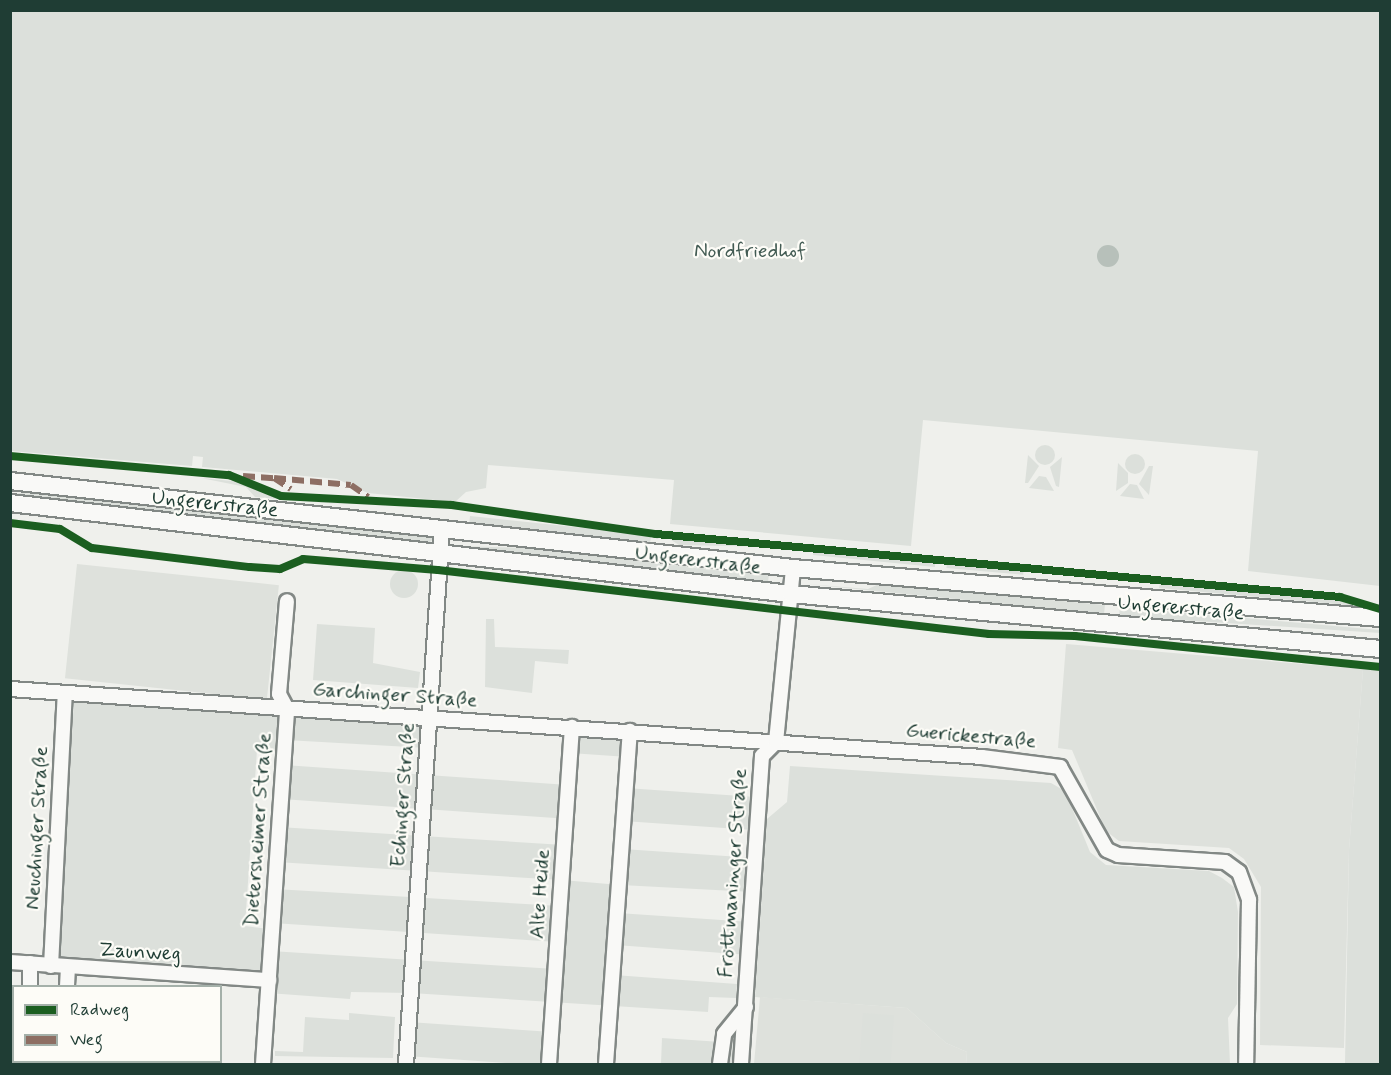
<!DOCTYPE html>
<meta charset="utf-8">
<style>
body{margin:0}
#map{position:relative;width:1391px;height:1075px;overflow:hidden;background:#eff0ec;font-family:Mynerve,sans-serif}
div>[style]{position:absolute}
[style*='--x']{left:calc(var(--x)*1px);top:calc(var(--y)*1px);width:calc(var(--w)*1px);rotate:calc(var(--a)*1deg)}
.built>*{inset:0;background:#dee1dc;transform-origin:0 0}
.green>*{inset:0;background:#dce0db;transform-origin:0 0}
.round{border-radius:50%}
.water>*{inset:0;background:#b7c0ba}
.roads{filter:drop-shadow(2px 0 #828885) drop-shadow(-2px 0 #828885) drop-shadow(0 2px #828885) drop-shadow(0 -2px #828885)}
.minor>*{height:14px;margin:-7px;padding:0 7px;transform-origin:7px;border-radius:7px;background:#f9f9f7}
.major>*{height:16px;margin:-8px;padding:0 8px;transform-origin:8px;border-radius:8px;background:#f9f9f7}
.quiet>*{height:6px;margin-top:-3px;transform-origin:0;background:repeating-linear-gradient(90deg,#8d6e63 0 12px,transparent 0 18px)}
.cycleway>*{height:8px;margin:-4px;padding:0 4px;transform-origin:4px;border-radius:4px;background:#1b5e20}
span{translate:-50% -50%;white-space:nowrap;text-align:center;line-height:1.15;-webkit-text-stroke:4.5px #fdfcf7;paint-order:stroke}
.park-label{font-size:21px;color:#425b53}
.street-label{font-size:21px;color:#1f3d34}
.frame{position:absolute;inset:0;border:12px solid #1f3d34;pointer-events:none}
.legend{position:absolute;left:12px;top:985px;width:210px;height:78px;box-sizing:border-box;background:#fdfcf7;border:2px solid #a4b0a9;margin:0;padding:8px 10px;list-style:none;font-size:18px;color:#1f3d34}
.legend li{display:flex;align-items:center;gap:12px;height:30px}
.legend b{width:30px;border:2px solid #a4b0a9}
</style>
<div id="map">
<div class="built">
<i style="left:77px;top:564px;width:203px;height:115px;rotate:6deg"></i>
<i style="clip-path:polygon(1066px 644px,1363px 669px,1349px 850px,1344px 1048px,1260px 1045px,1261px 887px,1244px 859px,1229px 848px,1119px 841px,1106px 831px,1072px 750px,1058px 748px)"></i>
<i style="clip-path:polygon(760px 997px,907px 1008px,946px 1043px,967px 1052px,966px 1064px,754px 1064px)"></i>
</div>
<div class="green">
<i style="clip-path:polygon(10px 11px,1380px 11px,1380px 586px,1248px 571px,1258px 451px,923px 420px,911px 546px,670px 524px,674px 480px,488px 465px,486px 488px,466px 492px,455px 502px,368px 493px,337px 479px,202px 467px,203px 457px,193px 456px,192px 466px,11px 451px)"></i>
<i class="round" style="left:1035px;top:445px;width:20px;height:20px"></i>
<i class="round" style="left:1125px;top:454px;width:20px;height:20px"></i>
<i style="clip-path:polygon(1028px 455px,1039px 466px,1028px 483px,1025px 483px)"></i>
<i style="clip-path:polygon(1062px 457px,1059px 487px,1056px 486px,1050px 467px)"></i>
<i style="clip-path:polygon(1118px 463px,1128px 473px,1128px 483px,1116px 491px)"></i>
<i style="clip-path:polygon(1149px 466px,1153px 466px,1149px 495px,1139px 484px)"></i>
<i style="clip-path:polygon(1039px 476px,1046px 477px,1054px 491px,1029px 488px)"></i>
<i style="clip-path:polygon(201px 478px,243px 482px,280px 498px,351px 505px,255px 497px,246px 487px)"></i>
<i style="clip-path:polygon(1130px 484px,1137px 485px,1144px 499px,1120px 496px)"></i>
<i style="clip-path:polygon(11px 493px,56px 494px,434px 538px,428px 544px)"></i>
<i style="left:470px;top:516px;width:182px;height:8px;rotate:6deg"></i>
<i style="clip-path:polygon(665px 536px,772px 547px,679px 545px)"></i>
<i style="clip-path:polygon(456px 546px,529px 548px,769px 573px,768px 583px)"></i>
<i style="clip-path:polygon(814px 550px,935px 561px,935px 567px,813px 555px)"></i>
<i style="left:947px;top:562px;width:77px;height:6px;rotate:5deg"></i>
<i class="round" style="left:390px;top:570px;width:28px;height:28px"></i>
<i style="clip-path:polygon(1160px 583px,1341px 599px,1357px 606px,1159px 588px)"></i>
<i style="clip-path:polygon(806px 584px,868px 589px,879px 584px,1105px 605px,1104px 614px)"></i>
<i style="clip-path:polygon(1120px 607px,1380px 630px,1380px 633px,1119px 616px)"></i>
<i style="clip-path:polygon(486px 619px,494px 619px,495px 647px,569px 650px,568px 664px,535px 661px,532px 693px,485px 687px)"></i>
<i style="clip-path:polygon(317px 624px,375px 628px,373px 663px,420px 672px,418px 688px,313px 680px)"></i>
<i style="clip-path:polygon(1363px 669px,1380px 671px,1380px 1064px,1345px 1064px,1349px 850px)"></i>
<i style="clip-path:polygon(74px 697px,429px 718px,427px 748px,286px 740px,285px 752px,257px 750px,245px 926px,269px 929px,271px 951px,555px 969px,557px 942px,273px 923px,275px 889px,560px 906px,561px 880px,277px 862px,279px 827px,564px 845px,562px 880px,620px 885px,623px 849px,755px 858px,753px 892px,621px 885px,618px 913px,751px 922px,749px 955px,616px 945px,614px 975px,737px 984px,736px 998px,709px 997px,708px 1012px,411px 993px,351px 992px,350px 999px,268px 993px,268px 980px,226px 970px,60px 959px)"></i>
<i style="left:572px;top:727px;width:58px;height:26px;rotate:4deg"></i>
<i style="left:284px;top:765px;width:285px;height:34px;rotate:4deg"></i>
<i style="clip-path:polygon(790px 766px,1051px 783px,1065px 791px,1090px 852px,1106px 865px,1209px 871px,1222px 878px,1234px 887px,1238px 912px,1237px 1004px,1228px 1018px,1230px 1064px,966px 1064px,967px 1052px,946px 1043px,907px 1008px,755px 997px,767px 819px,787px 802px)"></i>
<i style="left:626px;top:788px;width:133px;height:33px;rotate:4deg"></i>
<i style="clip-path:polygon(349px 1013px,395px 1017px,393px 1058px,275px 1056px,275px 1051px,303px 1052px,305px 1017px,349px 1020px)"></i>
<i style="left:863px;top:1013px;width:31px;height:51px;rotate:4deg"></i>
<i style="left:409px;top:1022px;width:143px;height:34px;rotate:4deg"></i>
<i style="clip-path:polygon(662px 1038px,721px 1042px,720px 1064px,661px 1064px)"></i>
<i style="left:726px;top:1039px;width:10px;height:25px;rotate:6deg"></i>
</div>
<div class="water">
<i class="round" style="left:1097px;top:245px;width:22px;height:22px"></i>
</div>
<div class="roads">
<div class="minor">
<i style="--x:10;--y:689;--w:974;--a:4"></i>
<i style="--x:982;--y:757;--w:79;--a:7.3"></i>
<i style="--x:1060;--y:767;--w:95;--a:60.5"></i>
<i style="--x:1107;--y:850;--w:12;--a:24"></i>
<i style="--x:1118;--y:855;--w:107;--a:3.7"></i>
<i style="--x:1225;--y:862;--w:17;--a:36"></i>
<i style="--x:1239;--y:872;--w:30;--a:70"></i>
<i style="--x:1249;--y:900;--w:164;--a:91"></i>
<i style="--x:10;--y:962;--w:260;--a:4"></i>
<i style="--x:51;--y:966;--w:273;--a:-87.1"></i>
<i style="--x:30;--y:986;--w:23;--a:-90"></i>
<i style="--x:67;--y:986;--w:17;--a:-87"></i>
<i style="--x:27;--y:1064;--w:2;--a:-90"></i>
<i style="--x:63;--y:1064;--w:2;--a:-90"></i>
<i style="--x:263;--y:1064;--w:356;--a:-86.1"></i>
<i style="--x:287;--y:709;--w:17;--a:-118"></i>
<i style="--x:279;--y:694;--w:93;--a:-85.1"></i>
<i style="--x:406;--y:1064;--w:536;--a:-86.15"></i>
<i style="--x:549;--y:1064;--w:338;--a:-86.1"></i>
<i style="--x:606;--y:1064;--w:334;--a:-85.9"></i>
<i style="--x:720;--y:1064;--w:30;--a:-82"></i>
<i style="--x:724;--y:1034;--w:35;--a:-51"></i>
<i style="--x:741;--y:1064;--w:309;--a:-86.1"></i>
<i style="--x:762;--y:756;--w:20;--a:-45"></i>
<i style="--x:776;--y:742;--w:175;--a:-84.4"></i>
</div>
<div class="major">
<i style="--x:10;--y:481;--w:788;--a:6.34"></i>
<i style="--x:793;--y:568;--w:589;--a:4.87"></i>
<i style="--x:10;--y:503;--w:786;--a:6.65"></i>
<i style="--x:791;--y:594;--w:592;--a:5.33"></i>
</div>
</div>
<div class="quiet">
<i style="--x:243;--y:476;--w:31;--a:4"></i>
<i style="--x:274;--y:478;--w:20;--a:33"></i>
<i style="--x:274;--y:478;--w:77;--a:5.2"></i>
<i style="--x:351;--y:485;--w:21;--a:35"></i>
</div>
<div class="cycleway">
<i style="--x:10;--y:456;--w:220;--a:5"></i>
<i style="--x:229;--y:475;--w:56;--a:22"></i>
<i style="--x:281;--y:496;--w:171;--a:3"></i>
<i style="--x:452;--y:505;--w:206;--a:8.1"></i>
<i style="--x:656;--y:534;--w:687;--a:5.26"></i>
<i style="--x:1340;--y:597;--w:42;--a:16.7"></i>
<i style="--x:10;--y:523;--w:50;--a:6.8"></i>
<i style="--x:60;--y:529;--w:37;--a:31"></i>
<i style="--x:92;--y:548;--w:159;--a:6.9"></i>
<i style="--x:250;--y:567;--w:30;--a:4"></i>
<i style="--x:280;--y:569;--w:25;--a:-23"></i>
<i style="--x:303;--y:559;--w:135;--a:4.7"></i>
<i style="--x:438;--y:570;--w:555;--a:6.63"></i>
<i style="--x:989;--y:634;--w:86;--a:1.3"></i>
<i style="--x:1075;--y:636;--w:307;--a:5.8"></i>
</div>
<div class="park-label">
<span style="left:750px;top:251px">Nordfriedhof</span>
</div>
<div class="street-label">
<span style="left:215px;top:504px;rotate:6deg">Ungererstraße</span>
<span style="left:698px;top:560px;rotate:7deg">Ungererstraße</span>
<span style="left:1181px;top:608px;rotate:5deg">Ungererstraße</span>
<span style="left:395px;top:695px;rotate:4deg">Garchinger Straße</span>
<span style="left:971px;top:736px;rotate:5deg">Guerickestraße</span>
<span style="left:403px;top:795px;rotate:-86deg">Echinger Straße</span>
<span style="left:37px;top:828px;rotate:-87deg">Neuchinger Straße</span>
<span style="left:258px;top:830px;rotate:-86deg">Dietersheimer Straße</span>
<span style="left:733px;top:873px;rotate:-86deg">Fröttmaninger Straße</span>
<span style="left:540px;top:894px;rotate:-86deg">Alte Heide</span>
<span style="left:140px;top:952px;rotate:3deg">Zaunweg</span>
</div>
<div class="frame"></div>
<ul class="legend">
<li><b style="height:8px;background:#1b5e20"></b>Radweg</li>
<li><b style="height:8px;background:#8d6e63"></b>Weg</li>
</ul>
</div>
